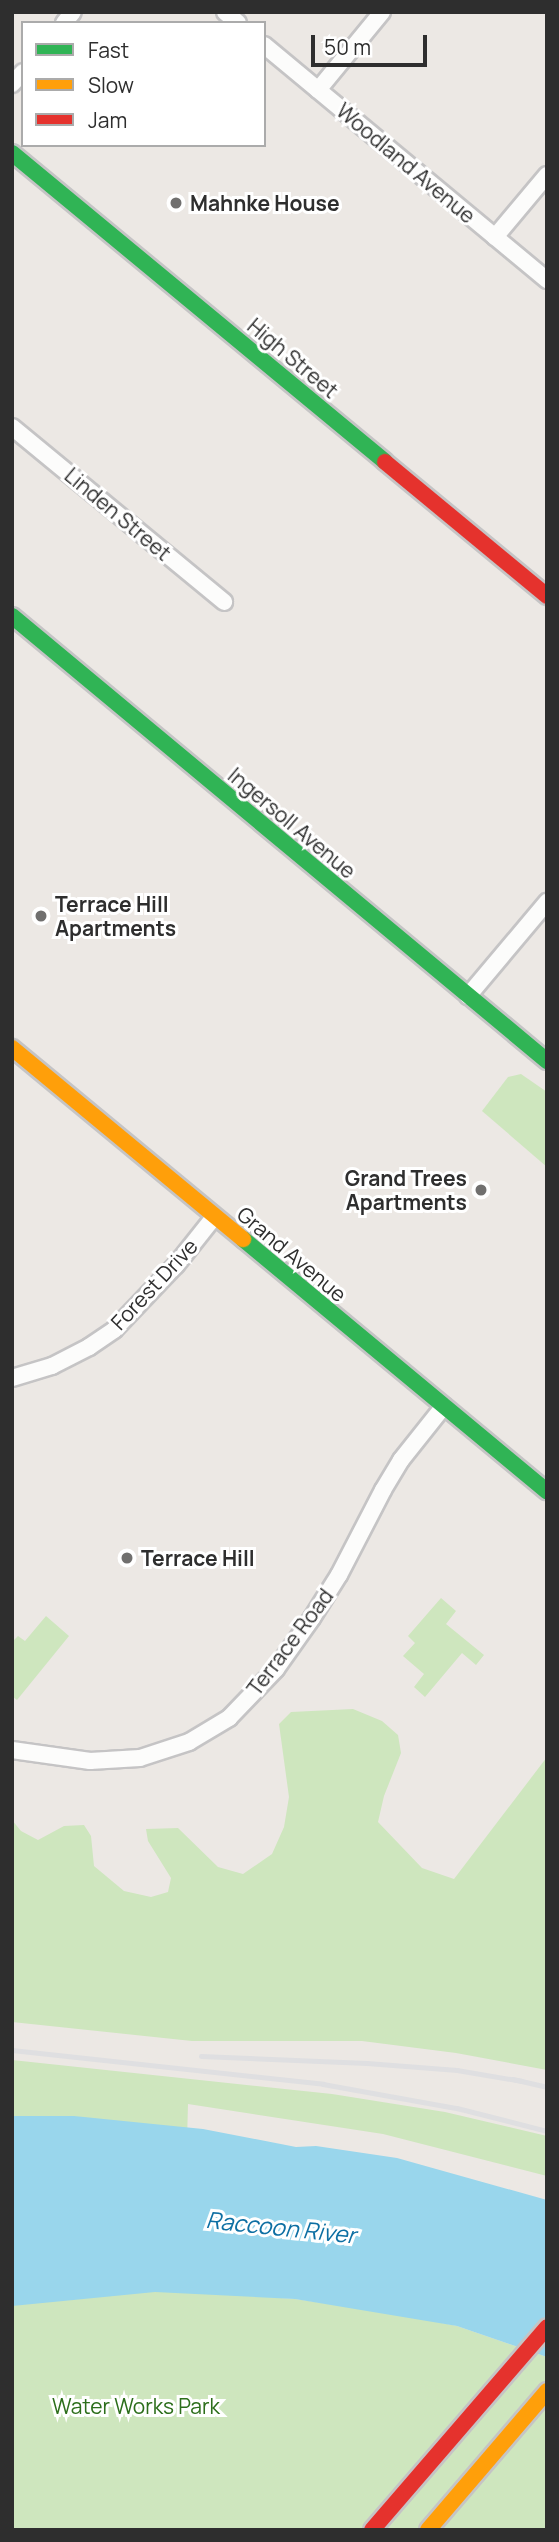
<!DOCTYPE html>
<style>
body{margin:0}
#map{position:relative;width:559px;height:2542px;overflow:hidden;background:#ece8e4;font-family:Manrope,sans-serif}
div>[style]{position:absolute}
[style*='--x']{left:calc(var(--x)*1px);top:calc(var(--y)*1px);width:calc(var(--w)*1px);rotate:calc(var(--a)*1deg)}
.green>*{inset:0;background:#cee6be}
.water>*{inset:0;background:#99d6ec}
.roads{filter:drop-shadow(2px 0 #c5c4c5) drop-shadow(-2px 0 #c5c4c5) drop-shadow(0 2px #c5c4c5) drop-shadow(0 -2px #c5c4c5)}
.street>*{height:16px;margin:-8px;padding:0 8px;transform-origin:8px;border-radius:8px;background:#fcfcfb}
.fast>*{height:16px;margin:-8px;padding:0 8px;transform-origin:8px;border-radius:8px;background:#30b455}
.slow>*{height:16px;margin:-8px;padding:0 8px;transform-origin:8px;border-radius:8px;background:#ff9f0a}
.jam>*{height:16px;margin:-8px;padding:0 8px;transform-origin:8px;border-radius:8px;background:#e5322d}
.rail>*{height:4.5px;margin:-2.25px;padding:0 2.25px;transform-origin:2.25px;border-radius:2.25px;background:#dfdfe1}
.dots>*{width:19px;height:19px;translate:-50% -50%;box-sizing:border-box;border:4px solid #fff;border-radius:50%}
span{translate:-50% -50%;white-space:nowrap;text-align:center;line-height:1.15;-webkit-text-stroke:6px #fff;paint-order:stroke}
.street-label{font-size:21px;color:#2e2e2e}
.poi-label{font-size:21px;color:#2e2e2e;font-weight:700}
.left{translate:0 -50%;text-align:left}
.right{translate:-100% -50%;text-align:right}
.park-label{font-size:21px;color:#2c6e1b}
.water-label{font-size:23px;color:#0d6fa3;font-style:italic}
.frame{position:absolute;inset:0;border:14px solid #2e2e2e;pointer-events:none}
.legend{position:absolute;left:21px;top:21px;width:245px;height:126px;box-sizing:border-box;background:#fff;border:2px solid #ababab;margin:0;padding:9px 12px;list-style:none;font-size:21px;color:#2e2e2e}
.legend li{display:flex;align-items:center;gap:14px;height:35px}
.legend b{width:35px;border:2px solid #ababab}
.scale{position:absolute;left:311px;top:35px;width:116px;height:32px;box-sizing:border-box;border:4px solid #2e2e2e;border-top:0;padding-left:9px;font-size:21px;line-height:24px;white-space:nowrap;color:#2e2e2e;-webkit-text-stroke:5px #fff;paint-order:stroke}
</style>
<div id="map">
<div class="green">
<i style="clip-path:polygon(521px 1074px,547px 1092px,547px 1167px,482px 1111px,508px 1077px)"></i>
<i style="clip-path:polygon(441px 1598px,456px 1611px,446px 1624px,484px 1655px,476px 1665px,462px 1653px,425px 1697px,414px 1687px,424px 1674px,403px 1656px,415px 1643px,408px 1636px)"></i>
<i style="clip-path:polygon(46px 1616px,69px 1636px,17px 1700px,12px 1696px,12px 1642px,18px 1636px,25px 1641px)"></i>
<i style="clip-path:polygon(353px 1709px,382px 1721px,398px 1735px,401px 1753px,384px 1796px,378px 1822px,422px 1868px,454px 1879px,547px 1757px,547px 2070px,456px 2053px,362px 2041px,192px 2041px,12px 2022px,12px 1820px,21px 1831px,38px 1840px,64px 1826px,84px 1825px,91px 1836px,94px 1866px,124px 1891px,151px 1897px,168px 1892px,171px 1878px,148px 1841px,146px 1829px,178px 1828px,218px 1867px,243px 1874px,272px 1854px,284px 1827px,289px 1797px,279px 1724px,291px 1712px)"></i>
<i style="clip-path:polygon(12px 2060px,332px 2094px,445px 2112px,547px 2136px,547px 2176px,383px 2134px,188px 2104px,183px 2291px,295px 2299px,392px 2313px,457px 2326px,547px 2357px,547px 2530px,12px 2530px)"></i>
</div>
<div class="water">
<i style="clip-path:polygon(12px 2116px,74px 2116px,203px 2129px,296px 2147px,316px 2146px,397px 2158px,547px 2200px,547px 2357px,457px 2326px,295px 2299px,155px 2292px,12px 2306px)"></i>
</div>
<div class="roads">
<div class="street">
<i style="--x:225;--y:12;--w:17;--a:40"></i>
<i style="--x:64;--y:23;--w:14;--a:-51"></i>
<i style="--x:264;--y:45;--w:368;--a:39.7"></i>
<i style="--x:12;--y:84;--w:16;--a:-47"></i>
<i style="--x:318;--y:90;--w:101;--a:-50.6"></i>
<i style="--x:495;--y:237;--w:81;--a:-50"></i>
<i style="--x:12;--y:427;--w:275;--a:39.5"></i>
<i style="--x:468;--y:996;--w:123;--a:-50"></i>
<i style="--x:12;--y:1378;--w:42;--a:-16.7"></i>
<i style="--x:52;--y:1366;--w:42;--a:-27.2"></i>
<i style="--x:89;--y:1347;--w:30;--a:-34"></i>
<i style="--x:114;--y:1330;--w:90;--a:-46.4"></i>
<i style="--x:176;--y:1265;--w:61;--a:-51.6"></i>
<i style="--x:12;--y:1750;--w:79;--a:8"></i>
<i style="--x:90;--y:1761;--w:50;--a:-3.4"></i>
<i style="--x:140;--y:1758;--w:52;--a:-18.1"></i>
<i style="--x:189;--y:1742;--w:47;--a:-31"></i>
<i style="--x:229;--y:1718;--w:68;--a:-46.2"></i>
<i style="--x:276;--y:1669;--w:62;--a:-54.8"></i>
<i style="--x:312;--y:1618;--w:51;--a:-57.9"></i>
<i style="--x:339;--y:1575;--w:96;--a:-62.6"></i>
<i style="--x:383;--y:1490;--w:35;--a:-59"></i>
<i style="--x:401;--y:1460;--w:69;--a:-51.5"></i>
</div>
<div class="fast">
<i style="--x:12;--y:153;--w:484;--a:39.6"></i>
<i style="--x:12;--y:616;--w:696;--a:39.75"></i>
<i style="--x:243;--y:1239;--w:395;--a:39.7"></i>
</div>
<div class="slow">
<i style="--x:12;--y:1048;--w:300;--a:39.6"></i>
<i style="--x:428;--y:2530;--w:183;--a:-49.4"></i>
</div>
<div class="jam">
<i style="--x:385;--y:462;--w:210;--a:39.6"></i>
<i style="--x:372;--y:2530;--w:268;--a:-49.2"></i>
</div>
</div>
<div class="rail">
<i style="--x:12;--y:2050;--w:313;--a:6.2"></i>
<i style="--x:323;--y:2084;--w:136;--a:10.2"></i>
<i style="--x:457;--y:2108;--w:93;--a:14.3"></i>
<i style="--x:201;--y:2056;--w:166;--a:2.4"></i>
<i style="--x:367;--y:2063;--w:90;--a:4.4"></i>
<i style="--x:457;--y:2070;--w:66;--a:9.6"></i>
<i style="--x:513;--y:2079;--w:35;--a:13"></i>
</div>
<div class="dots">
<i style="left:176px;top:203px;background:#706f6e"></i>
<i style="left:41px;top:916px;background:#706f6e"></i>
<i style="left:481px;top:1190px;background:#706f6e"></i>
<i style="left:127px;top:1558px;background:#706f6e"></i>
</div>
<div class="street-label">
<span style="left:406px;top:163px;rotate:40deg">Woodland Avenue</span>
<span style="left:293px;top:358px;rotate:40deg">High Street</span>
<span style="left:118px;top:514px;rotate:40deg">Linden Street</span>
<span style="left:292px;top:823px;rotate:40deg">Ingersoll Avenue</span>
<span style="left:292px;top:1254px;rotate:40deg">Grand Avenue</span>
<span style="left:154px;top:1284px;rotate:-47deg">Forest Drive</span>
<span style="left:290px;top:1642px;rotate:-53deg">Terrace Road</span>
</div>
<div class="poi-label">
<span class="left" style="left:190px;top:203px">Mahnke House</span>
<span class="left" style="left:55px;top:916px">Terrace Hill<br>Apartments</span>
<span class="right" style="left:467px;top:1190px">Grand Trees<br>Apartments</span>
<span class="left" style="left:141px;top:1558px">Terrace Hill</span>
</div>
<div class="park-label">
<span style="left:136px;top:2406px">Water Works Park</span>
</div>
<div class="water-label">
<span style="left:281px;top:2227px;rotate:6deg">Raccoon River</span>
</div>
<div class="frame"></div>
<ul class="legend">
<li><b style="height:9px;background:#30b455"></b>Fast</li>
<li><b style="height:9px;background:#ff9f0a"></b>Slow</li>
<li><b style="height:9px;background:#e5322d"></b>Jam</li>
</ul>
<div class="scale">50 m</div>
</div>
